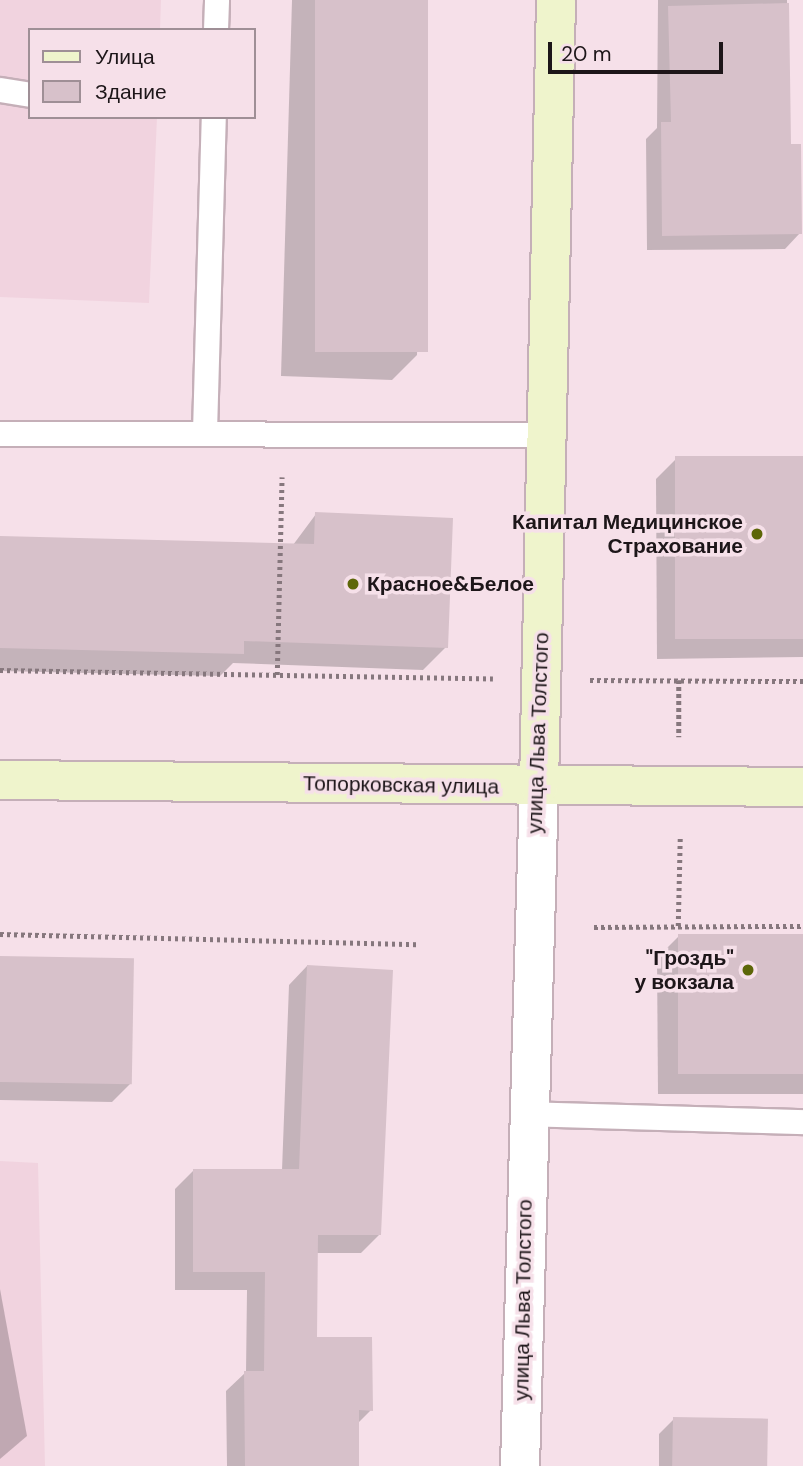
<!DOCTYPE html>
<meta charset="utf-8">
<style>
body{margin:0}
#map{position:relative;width:803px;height:1466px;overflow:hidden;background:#f6e0e9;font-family:"DM Sans",sans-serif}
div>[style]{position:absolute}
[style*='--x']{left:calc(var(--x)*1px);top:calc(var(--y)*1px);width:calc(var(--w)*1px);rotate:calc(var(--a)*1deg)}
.built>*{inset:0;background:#f1d3df}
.shadow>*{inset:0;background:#0003}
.building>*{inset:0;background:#d7c1ca;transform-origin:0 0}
.path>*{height:4.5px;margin-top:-2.25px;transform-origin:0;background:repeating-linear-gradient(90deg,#86777d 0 3.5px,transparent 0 7px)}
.roads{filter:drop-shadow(2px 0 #c5afb8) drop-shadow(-2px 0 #c5afb8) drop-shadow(0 2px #c5afb8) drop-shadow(0 -2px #c5afb8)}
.lane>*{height:24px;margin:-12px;padding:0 12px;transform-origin:12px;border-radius:12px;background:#fff}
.street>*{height:38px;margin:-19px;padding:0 19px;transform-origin:19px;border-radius:19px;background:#fff}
.secondary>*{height:38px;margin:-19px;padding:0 19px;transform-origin:19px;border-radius:19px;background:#eff4cc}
.dots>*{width:19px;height:19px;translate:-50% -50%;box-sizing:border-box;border:4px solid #f6e0e9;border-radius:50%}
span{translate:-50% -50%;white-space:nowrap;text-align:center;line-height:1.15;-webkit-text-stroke:7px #f6e0e9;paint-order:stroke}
.poi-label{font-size:21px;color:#1d1619;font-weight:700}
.right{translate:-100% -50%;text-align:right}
.left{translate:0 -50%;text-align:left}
.street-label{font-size:21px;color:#1d1619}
.legend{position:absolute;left:28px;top:28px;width:228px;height:91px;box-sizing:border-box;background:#f6e0e9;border:2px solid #9f8f96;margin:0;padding:9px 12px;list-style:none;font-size:21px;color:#1d1619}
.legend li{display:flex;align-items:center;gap:14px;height:35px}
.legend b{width:35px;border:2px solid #9f8f96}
.scale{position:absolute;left:548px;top:42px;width:175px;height:32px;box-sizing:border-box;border:4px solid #1d1619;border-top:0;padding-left:9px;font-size:21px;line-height:24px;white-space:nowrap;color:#1d1619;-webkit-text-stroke:5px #f6e0e9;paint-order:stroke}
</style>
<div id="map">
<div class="built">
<i style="clip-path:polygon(0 0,161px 0,160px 30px,30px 30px,30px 117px,157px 117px,149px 303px,0 297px)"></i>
<i style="clip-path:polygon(0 1161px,38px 1163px,45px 1466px,0 1466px)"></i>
</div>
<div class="shadow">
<i style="clip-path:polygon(292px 0,427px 0,417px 355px,392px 380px,281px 376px)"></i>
<i style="clip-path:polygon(658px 0,787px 0,790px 146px,800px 233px,785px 249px,647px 250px,646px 139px,657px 128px)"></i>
<i style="clip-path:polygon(803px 458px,803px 657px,657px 659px,656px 479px,676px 459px)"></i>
<i style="clip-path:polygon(316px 514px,446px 647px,423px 670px,233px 663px,220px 676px,0 671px,0 538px,293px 545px)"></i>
<i style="clip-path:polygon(679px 936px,803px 936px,803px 1094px,658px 1094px,657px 958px)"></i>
<i style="clip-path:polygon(0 958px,130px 1084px,112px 1102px,0 1100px)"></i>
<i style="clip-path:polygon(307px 966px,380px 1234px,361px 1253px,316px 1253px,315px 1338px,371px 1410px,357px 1424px,357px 1466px,227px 1466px,226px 1391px,246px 1372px,247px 1290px,175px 1290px,175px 1189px,194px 1170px,282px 1170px,289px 985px)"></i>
<i style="clip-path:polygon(0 1289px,27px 1436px,0 1459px)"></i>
<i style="clip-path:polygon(674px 1419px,765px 1466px,659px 1466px,659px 1434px)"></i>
</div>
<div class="building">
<i style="left:315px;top:0;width:113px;height:352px"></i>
<i style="clip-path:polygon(789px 3px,791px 144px,801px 144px,802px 234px,662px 236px,661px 122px,671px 122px,668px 6px)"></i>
<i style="left:803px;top:456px;width:183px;height:128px;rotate:90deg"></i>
<i style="clip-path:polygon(315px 512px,453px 518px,448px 648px,244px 641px,244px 654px,0 648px,0 536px,314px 544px)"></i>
<i style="left:678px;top:934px;width:125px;height:140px"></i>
<i style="left:0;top:956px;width:134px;height:126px;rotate:1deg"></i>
<i style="clip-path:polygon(307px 965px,393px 970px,381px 1235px,318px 1235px,317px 1337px,372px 1337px,373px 1411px,359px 1410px,359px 1466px,245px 1466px,244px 1371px,264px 1371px,265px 1272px,193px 1272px,193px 1169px,299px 1169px)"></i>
<i style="left:673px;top:1417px;width:95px;height:49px;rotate:1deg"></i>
</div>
<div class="path">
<i style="--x:0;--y:670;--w:493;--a:1"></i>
<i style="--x:277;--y:675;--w:198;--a:-88.6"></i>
<i style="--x:590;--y:680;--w:213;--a:0.3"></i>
<i style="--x:679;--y:680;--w:57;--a:90"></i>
<i style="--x:678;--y:926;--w:90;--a:-88.7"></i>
<i style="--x:594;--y:927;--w:209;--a:-0.3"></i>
<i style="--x:0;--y:934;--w:417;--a:1.4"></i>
</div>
<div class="roads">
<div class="lane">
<i style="--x:216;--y:30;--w:30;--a:-88"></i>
<i style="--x:0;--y:90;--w:30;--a:9"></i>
<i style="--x:205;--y:432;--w:315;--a:-88.4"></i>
<i style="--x:0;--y:434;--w:545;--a:0.11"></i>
<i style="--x:526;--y:1114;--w:277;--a:1.7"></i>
</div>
<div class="street">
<i style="--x:520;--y:1466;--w:680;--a:-88.4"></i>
</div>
<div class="secondary">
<i style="--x:0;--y:780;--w:803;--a:0.5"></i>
<i style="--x:539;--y:786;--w:786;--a:-88.76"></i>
</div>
</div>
<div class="dots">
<i style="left:757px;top:534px;background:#5d6608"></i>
<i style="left:353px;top:584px;background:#5d6608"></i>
<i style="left:748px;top:970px;background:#5d6608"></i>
</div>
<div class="poi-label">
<span class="right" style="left:743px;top:534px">Капитал Медицинское<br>Страхование</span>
<span class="left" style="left:367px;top:584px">Красное&amp;Белое</span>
<span class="right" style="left:734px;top:970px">"Гроздь"<br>у вокзала</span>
</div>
<div class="street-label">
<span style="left:538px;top:733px;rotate:-88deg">улица Льва Толстого</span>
<span style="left:401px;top:785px;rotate:1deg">Топорковская улица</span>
<span style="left:523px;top:1300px;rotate:-89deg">улица Льва Толстого</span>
</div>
<ul class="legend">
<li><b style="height:9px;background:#eff4cc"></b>Улица</li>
<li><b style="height:19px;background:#d7c1ca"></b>Здание</li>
</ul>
<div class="scale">20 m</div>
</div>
